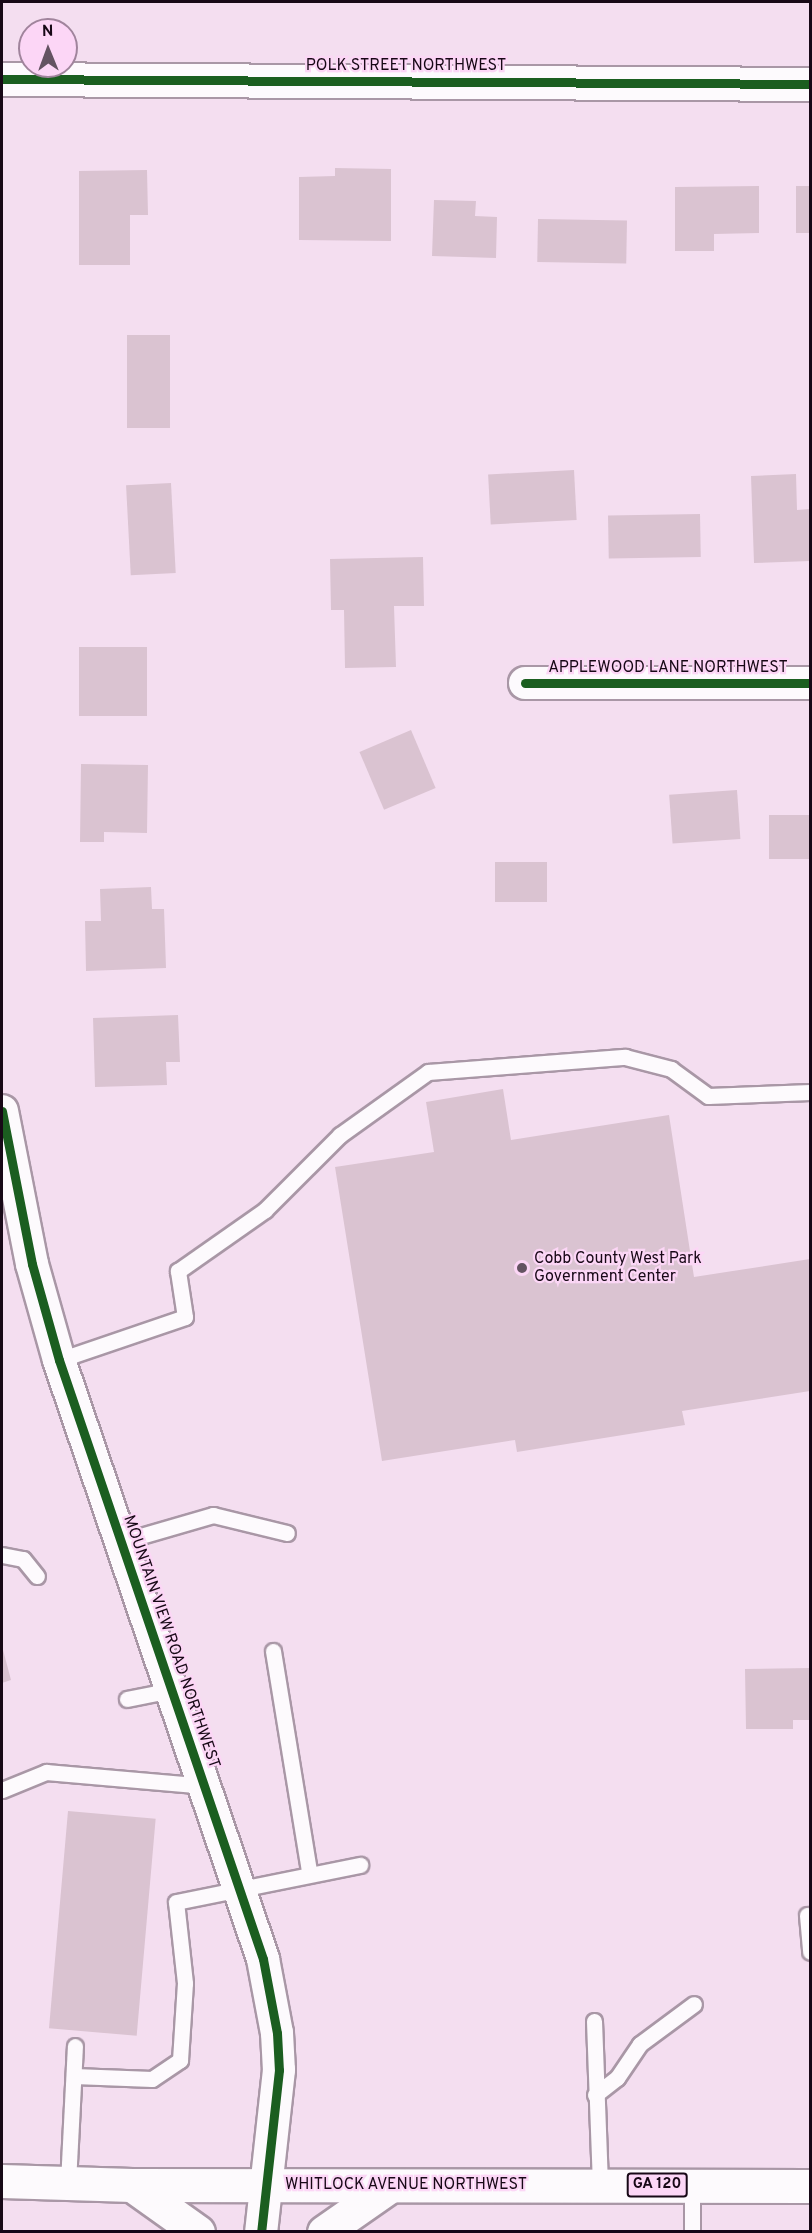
<!DOCTYPE html>
<style>
body{margin:0}
#map{position:relative;width:812px;height:2233px;overflow:hidden;background:#f4def0;font-family:Overpass,sans-serif}
div>[style]{position:absolute}
[style*='--x']{left:calc(var(--x)*1px);top:calc(var(--y)*1px);width:calc(var(--w)*1px);rotate:calc(var(--a)*1deg)}
.building>*{inset:0;background:#dac3d1;transform-origin:0 0}
.roads{filter:drop-shadow(2px 0 #a997a6) drop-shadow(-2px 0 #a997a6) drop-shadow(0 2px #a997a6) drop-shadow(0 -2px #a997a6)}
.lane>*{height:15px;margin:-7.5px;padding:0 7.5px;transform-origin:7.5px;border-radius:7.5px;background:#fdfafd}
.street>*{height:32px;margin:-16px;padding:0 16px;transform-origin:16px;border-radius:16px;background:#fdfafd}
.secondary>*{height:33px;margin:-16.5px;padding:0 16.5px;transform-origin:16.5px;border-radius:16.5px;background:#fdfafd}
.highway>*{height:33px;margin:-16.5px;padding:0 16.5px;transform-origin:16.5px;border-radius:16.5px;background:#fdfafd}
.cycleway>*{height:9px;margin:-4.5px;padding:0 4.5px;transform-origin:4.5px;border-radius:4.5px;background:#1b5e20}
.dots>*{width:16px;height:16px;translate:-50% -50%;box-sizing:border-box;border:3px solid #fcd6f6;border-radius:50%}
span{translate:-50% -50%;white-space:nowrap;text-align:center;line-height:1.15;-webkit-text-stroke:4.5px #fcd6f6;paint-order:stroke}
.shield-label span{padding:2px 4px;background:#fcd6f6;border:2px solid;border-radius:4px;-webkit-text-stroke-width:0}
.shield-label{font-size:15px;color:#170816;font-weight:700}
.street-label{font-size:16px;color:#170816}
.poi-label{font-size:16px;color:#170816}
.left{translate:0 -50%;text-align:left}
.frame{position:absolute;inset:0;border:3px solid #170816;pointer-events:none}
.north{position:absolute;left:18px;top:18px;width:60px;height:60px;box-sizing:border-box;background:#fcd6f6;border:2px solid #a0849c;border-radius:50%;rotate:359deg;font-size:16px;font-weight:700;line-height:24px;text-align:center;color:#170816}
.north::after{content:'';display:block;margin:auto;width:21px;height:27px;background:#645362;clip-path:polygon(50% 0,100% 100%,50% 72%,0 100%)}
</style>
<div id="map">
<div class="building">
<i style="clip-path:polygon(335px 168px,391px 169px,391px 241px,299px 240px,299px 177px,335px 176px)"></i>
<i style="clip-path:polygon(147px 170px,148px 215px,130px 215px,130px 265px,79px 265px,79px 171px)"></i>
<i style="clip-path:polygon(759px 186px,759px 233px,714px 234px,714px 251px,675px 251px,675px 187px)"></i>
<i style="left:796px;top:186px;width:14px;height:47px"></i>
<i style="clip-path:polygon(434px 200px,476px 201px,475px 216px,497px 217px,496px 258px,432px 256px)"></i>
<i style="left:538px;top:219px;width:89px;height:43px;rotate:1deg"></i>
<i style="left:170px;top:335px;width:93px;height:43px;rotate:90deg"></i>
<i style="left:574px;top:470px;width:50px;height:86px;rotate:87deg"></i>
<i style="clip-path:polygon(796px 474px,797px 510px,810px 509px,810px 561px,754px 563px,751px 476px)"></i>
<i style="left:171px;top:483px;width:90px;height:45px;rotate:87deg"></i>
<i style="left:700px;top:514px;width:43px;height:92px;rotate:89deg"></i>
<i style="clip-path:polygon(423px 557px,424px 606px,394px 606px,396px 667px,345px 668px,344px 610px,331px 610px,330px 559px)"></i>
<i style="left:79px;top:647px;width:68px;height:69px"></i>
<i style="left:411px;top:730px;width:63px;height:56px;rotate:67deg"></i>
<i style="clip-path:polygon(81px 764px,148px 765px,147px 833px,104px 832px,104px 842px,80px 842px)"></i>
<i style="left:737px;top:790px;width:49px;height:68px;rotate:86deg"></i>
<i style="left:810px;top:815px;width:44px;height:41px;rotate:90deg"></i>
<i style="left:495px;top:862px;width:52px;height:40px"></i>
<i style="clip-path:polygon(151px 887px,152px 909px,164px 909px,166px 968px,86px 971px,85px 921px,101px 921px,100px 889px)"></i>
<i style="clip-path:polygon(178px 1015px,180px 1062px,166px 1062px,167px 1085px,95px 1087px,93px 1018px)"></i>
<i style="clip-path:polygon(503px 1089px,511px 1140px,669px 1115px,694px 1277px,810px 1259px,810px 1391px,682px 1411px,685px 1425px,517px 1452px,515px 1440px,382px 1461px,335px 1167px,434px 1152px,426px 1102px)"></i>
<i style="clip-path:polygon(2px 1646px,11px 1680px,2px 1683px)"></i>
<i style="clip-path:polygon(810px 1668px,810px 1720px,793px 1720px,793px 1729px,746px 1729px,745px 1669px)"></i>
<i style="left:68px;top:1811px;width:88px;height:218px;rotate:5deg"></i>
</div>
<div class="roads">
<div class="lane">
<i style="--x:59;--y:1360;--w:133;--a:-18.8"></i>
<i style="--x:185;--y:1317;--w:47;--a:-98.7"></i>
<i style="--x:178;--y:1271;--w:106;--a:-35"></i>
<i style="--x:265;--y:1210;--w:106;--a:-45"></i>
<i style="--x:340;--y:1135;--w:108;--a:-35.6"></i>
<i style="--x:428;--y:1072;--w:198;--a:-4.4"></i>
<i style="--x:625;--y:1057;--w:48;--a:14.6"></i>
<i style="--x:671;--y:1069;--w:46;--a:36.1"></i>
<i style="--x:708;--y:1096;--w:102;--a:-2.2"></i>
<i style="--x:120;--y:1542;--w:97;--a:-16.2"></i>
<i style="--x:213;--y:1515;--w:76;--a:13.7"></i>
<i style="--x:2;--y:1555;--w:21;--a:11"></i>
<i style="--x:23;--y:1559;--w:22;--a:51"></i>
<i style="--x:273;--y:1651;--w:224;--a:80.7"></i>
<i style="--x:127;--y:1699;--w:46;--a:-11.3"></i>
<i style="--x:2;--y:1790;--w:48;--a:-22.2"></i>
<i style="--x:46;--y:1772;--w:161;--a:5"></i>
<i style="--x:807;--y:1915;--w:37;--a:85"></i>
<i style="--x:594;--y:2021;--w:163;--a:87.9"></i>
<i style="--x:74;--y:2076;--w:78;--a:2.2"></i>
<i style="--x:152;--y:2079;--w:34;--a:-34"></i>
<i style="--x:180;--y:2060;--w:77;--a:-86.3"></i>
<i style="--x:185;--y:1983;--w:81;--a:-96.3"></i>
<i style="--x:176;--y:1902;--w:188;--a:-11.4"></i>
<i style="--x:595;--y:2095;--w:28;--a:-38"></i>
<i style="--x:617;--y:2078;--w:41;--a:-55.9"></i>
<i style="--x:640;--y:2044;--w:67;--a:-36.5"></i>
<i style="--x:68;--y:2183;--w:137;--a:-87.1"></i>
<i style="--x:692;--y:2232;--w:47;--a:-90"></i>
</div>
<div class="street">
<i style="--x:525;--y:683;--w:285;--a:0"></i>
<i style="--x:2;--y:1111;--w:156;--a:78.9"></i>
<i style="--x:32;--y:1264;--w:100;--a:74.3"></i>
<i style="--x:59;--y:1360;--w:633;--a:71.19"></i>
<i style="--x:263;--y:1959;--w:75;--a:79.3"></i>
<i style="--x:277;--y:2033;--w:37;--a:87"></i>
<i style="--x:279;--y:2070;--w:163;--a:96.3"></i>
</div>
<div class="secondary">
<i style="--x:2;--y:79;--w:808;--a:0.35"></i>
</div>
<div class="highway">
<i style="--x:2;--y:2181;--w:130;--a:1.8"></i>
<i style="--x:132;--y:2185;--w:678;--a:0.08"></i>
<i style="--x:132;--y:2185;--w:81;--a:35.5"></i>
<i style="--x:324;--y:2232;--w:80;--a:-34.9"></i>
</div>
</div>
<div class="cycleway">
<i style="--x:2;--y:79;--w:808;--a:0.35"></i>
<i style="--x:525;--y:683;--w:285;--a:0"></i>
<i style="--x:2;--y:1111;--w:156;--a:78.9"></i>
<i style="--x:32;--y:1264;--w:100;--a:74.3"></i>
<i style="--x:59;--y:1360;--w:633;--a:71.19"></i>
<i style="--x:263;--y:1959;--w:75;--a:79.3"></i>
<i style="--x:277;--y:2033;--w:37;--a:87"></i>
<i style="--x:279;--y:2070;--w:163;--a:96.3"></i>
</div>
<div class="dots">
<i style="left:522px;top:1268px;background:#645362"></i>
</div>
<div class="shield-label">
<span style="left:657px;top:2185px">GA 120</span>
</div>
<div class="street-label">
<span style="left:406px;top:66px">POLK STREET NORTHWEST</span>
<span style="left:668px;top:668px">APPLEWOOD LANE NORTHWEST</span>
<span style="left:171px;top:1642px;rotate:71deg">MOUNTAIN VIEW ROAD NORTHWEST</span>
<span style="left:406px;top:2185px">WHITLOCK AVENUE NORTHWEST</span>
</div>
<div class="poi-label">
<span class="left" style="left:534px;top:1268px">Cobb County West Park<br>Government Center</span>
</div>
<div class="frame"></div>
<div class="north">N</div>
</div>
